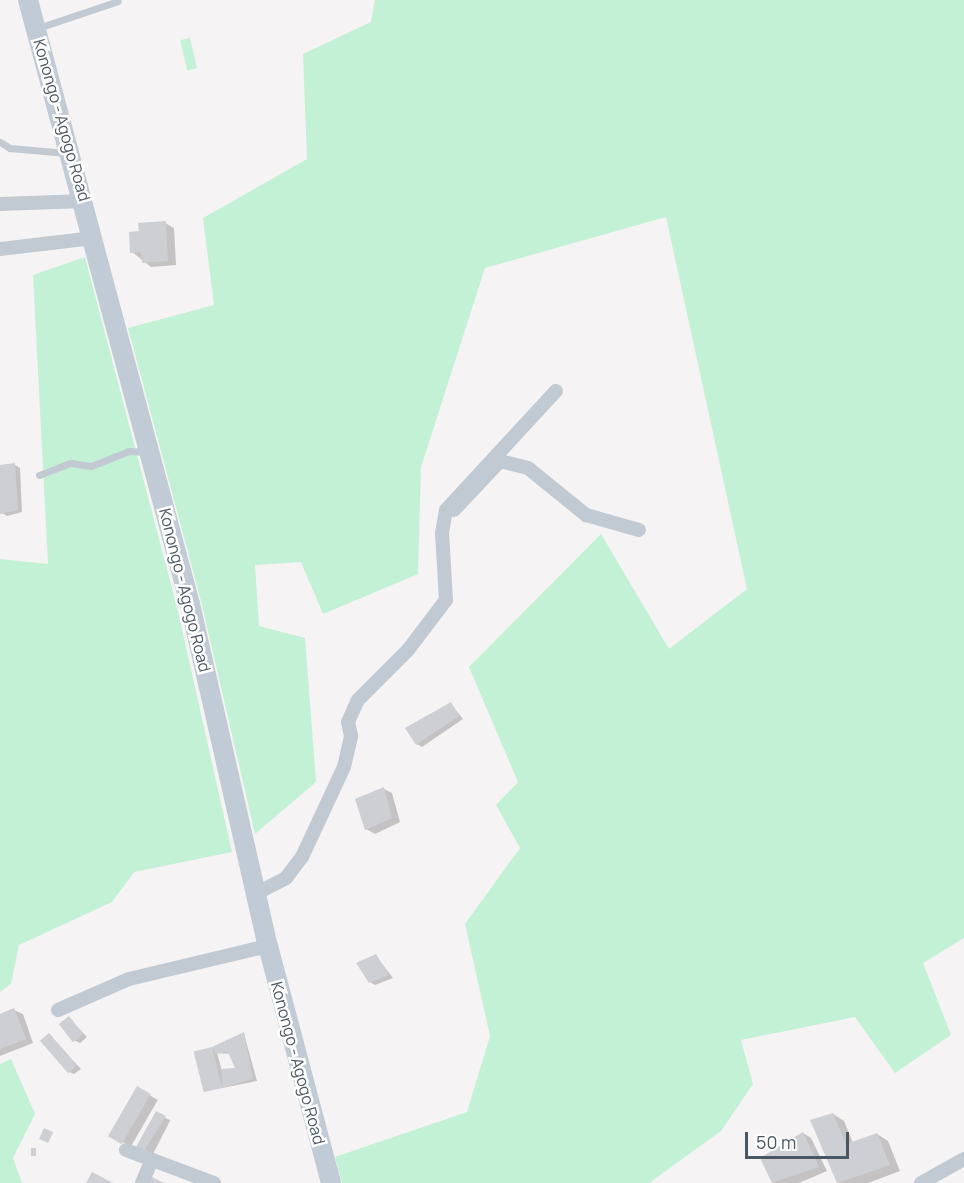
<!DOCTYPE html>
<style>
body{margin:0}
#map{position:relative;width:964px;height:1183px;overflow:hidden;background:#f5f3f3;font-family:Manrope,sans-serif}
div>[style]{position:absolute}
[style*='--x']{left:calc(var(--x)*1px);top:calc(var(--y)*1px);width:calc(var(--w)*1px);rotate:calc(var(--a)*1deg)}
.green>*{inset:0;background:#c3f1d5;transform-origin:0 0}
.shadow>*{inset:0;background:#0003;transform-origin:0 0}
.building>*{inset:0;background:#cdcfd5;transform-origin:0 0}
.lane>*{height:7px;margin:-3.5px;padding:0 3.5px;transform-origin:3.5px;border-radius:3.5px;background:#c1cad2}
.street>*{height:14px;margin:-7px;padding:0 7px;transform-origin:7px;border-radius:7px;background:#c1cad2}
.secondary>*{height:20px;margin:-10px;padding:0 10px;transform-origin:10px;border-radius:10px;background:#c1cbd6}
span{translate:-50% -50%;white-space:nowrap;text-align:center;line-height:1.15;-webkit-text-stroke:5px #fff;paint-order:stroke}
.street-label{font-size:16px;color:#4a5661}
.scale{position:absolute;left:745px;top:1132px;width:104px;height:27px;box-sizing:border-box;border:3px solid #4a5661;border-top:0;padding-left:8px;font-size:18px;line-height:21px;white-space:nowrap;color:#4a5661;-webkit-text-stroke:4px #fff;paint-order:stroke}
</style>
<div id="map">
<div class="green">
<i style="clip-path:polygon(375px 0,964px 0,964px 938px,923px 963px,951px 1035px,895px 1073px,855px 1017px,741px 1040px,753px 1084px,721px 1131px,649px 1183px,342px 1183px,335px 1157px,467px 1112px,490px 1036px,465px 924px,520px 848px,496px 805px,518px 782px,469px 667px,601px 534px,669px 649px,747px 589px,666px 217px,485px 268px,421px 467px,418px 574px,323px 614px,301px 562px,255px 565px,259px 626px,305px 638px,316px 782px,255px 834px,201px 601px,128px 328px,214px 305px,203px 218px,307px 159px,303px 54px,371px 22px)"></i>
<i style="left:190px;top:38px;width:31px;height:10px;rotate:77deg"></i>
<i style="clip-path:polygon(85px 257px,177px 607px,232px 852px,134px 872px,112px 902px,19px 945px,11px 984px,0 992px,0 559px,48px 564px,33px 275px)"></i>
<i style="clip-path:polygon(11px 1059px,35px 1114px,13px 1158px,22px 1183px,0 1183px,0 1064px)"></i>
</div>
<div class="shadow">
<i style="clip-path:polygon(165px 223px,174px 228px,176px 265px,151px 267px,132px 252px,140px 233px)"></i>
<i style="clip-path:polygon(15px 465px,20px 468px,22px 512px,7px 516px,2px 513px,0 466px)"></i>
<i style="clip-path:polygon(451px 704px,463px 719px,422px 747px,417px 744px)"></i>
<i style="clip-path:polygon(384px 789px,392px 793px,400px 822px,375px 834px,366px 829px)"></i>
<i style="clip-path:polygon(376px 956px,393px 978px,375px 985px,370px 982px)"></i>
<i style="clip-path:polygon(14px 1010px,23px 1014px,33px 1043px,0 1056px,0 1015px)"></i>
<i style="clip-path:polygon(69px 1018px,87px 1037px,80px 1043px,74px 1040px)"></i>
<i style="clip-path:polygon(evenodd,244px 1034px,257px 1081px,207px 1091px,211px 1049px,244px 1034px,217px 1053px,231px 1054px,238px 1069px,222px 1071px,217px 1053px)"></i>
<i style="clip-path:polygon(49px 1035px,81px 1069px,74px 1074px,69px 1072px)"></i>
<i style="left:137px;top:1088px;width:24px;height:54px;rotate:30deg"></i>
<i style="left:156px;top:1113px;width:16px;height:38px;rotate:27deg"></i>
<i style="clip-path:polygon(833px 1114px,844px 1121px,853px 1143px,877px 1134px,888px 1141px,900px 1171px,868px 1183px,839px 1183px,812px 1121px)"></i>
<i style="clip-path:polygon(803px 1133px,811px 1138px,827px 1171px,799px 1183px,774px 1183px,762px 1158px)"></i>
</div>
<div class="building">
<i style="clip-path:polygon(166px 221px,168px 261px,142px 263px,141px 252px,130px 253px,129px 232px,139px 231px,138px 223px)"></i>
<i style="clip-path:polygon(15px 463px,18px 510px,0 514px,0 465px)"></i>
<i style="clip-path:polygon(451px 702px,459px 716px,416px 745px,405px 728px)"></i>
<i style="clip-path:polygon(384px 787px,392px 818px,365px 830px,355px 799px)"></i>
<i style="clip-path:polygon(376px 954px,389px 975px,369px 983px,356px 963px)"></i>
<i style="clip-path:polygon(14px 1008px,26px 1039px,0 1049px,0 1014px)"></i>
<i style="left:69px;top:1016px;width:23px;height:13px;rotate:52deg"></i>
<i style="clip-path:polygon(244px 1032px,253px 1079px,222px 1088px,222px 1069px,235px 1068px,228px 1052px,216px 1054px,212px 1047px)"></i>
<i style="left:49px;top:1033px;width:43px;height:12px;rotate:49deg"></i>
<i style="left:212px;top:1047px;width:42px;height:19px;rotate:76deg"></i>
<i style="left:137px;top:1086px;width:16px;height:58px;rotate:30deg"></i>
<i style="clip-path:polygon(156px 1111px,166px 1116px,144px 1151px,136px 1147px)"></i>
<i style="clip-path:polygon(833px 1113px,846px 1144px,877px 1133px,890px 1165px,837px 1183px,810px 1120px)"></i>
<i style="left:44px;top:1128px;width:10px;height:12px;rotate:24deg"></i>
<i style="clip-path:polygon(803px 1132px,819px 1167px,772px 1183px,760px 1158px)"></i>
<i style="left:31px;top:1148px;width:5px;height:8px"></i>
<i style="clip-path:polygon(92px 1172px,113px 1183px,86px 1183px)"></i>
<i style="clip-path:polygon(150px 1176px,164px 1183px,147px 1183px)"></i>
</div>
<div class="lane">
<i style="--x:38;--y:28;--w:84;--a:-18.6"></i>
<i style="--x:0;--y:142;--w:12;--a:31"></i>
<i style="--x:10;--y:148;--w:56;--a:5.1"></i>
<i style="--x:39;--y:475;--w:34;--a:-21"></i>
<i style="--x:71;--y:463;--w:20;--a:9"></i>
<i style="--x:91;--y:466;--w:41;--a:-21.5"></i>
<i style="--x:129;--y:451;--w:19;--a:3"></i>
</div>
<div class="street">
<i style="--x:0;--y:204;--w:85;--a:-2"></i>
<i style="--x:0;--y:249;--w:94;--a:-6.7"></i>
<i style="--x:454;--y:510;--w:67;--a:-46.8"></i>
<i style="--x:500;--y:461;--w:29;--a:14"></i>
<i style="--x:528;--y:468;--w:75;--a:39"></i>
<i style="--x:586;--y:515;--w:55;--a:15.8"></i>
<i style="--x:255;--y:894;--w:35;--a:-27"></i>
<i style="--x:286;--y:878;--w:26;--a:-53"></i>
<i style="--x:302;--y:857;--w:99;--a:-65"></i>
<i style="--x:344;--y:767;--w:32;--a:-77"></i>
<i style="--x:351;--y:736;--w:14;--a:-102"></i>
<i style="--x:348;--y:722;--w:24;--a:-66"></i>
<i style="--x:358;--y:700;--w:71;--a:-45"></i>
<i style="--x:408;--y:650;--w:63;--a:-52.8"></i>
<i style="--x:446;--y:600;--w:67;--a:-93.4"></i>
<i style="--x:442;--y:533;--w:23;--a:-80"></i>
<i style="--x:446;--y:510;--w:162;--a:-47.3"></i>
<i style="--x:58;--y:1010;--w:77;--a:-23.6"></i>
<i style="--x:129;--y:979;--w:143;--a:-13.4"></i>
<i style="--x:126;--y:1150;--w:94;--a:20.6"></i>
<i style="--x:142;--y:1183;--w:25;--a:-67"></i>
<i style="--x:921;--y:1183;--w:49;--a:-29.2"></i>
</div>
<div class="secondary">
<i style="--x:28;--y:0;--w:625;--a:74.99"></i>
<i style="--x:190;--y:604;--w:351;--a:77.2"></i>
<i style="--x:268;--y:946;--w:245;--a:75.1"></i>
</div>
<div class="street-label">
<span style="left:62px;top:120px;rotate:74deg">Konongo - Agogo Road</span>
<span style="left:185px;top:590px;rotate:76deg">Konongo - Agogo Road</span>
<span style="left:298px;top:1063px;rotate:75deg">Konongo - Agogo Road</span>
</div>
<div class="scale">50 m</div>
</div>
